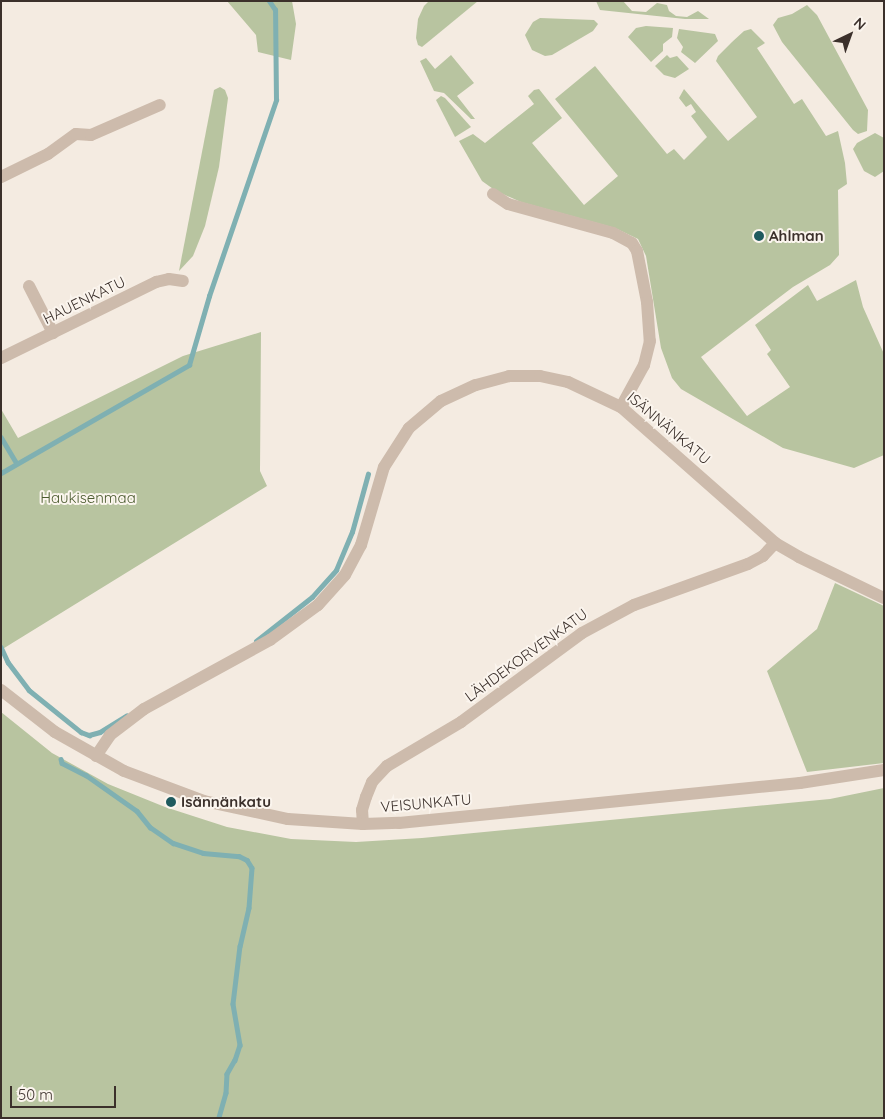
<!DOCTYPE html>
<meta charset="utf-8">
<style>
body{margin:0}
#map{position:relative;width:885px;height:1119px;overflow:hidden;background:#f4ebe1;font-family:Quicksand,sans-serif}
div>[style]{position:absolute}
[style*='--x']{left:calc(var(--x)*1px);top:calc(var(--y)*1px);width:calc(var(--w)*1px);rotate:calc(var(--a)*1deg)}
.green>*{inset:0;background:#b8c4a0}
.stream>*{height:4.5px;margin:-2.25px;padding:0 2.25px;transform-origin:2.25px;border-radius:2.25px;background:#7fb0b2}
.minor>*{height:12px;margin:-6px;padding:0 6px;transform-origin:6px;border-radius:6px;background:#cdbbac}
.tertiary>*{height:12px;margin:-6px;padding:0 6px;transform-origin:6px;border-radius:6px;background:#cdbbac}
.dots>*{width:14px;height:14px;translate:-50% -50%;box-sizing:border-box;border:2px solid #fbf5ee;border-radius:50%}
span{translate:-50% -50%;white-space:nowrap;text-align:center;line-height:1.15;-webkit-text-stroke:4px #fbf5ee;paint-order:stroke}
.poi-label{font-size:15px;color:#3b302b;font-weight:700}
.left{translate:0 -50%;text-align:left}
.street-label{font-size:15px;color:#3b302b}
.park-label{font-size:15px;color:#4a5a2e}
.frame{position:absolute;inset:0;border:2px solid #3b302b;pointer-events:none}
.north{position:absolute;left:825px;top:10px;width:50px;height:50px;-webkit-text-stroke:4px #fbf5ee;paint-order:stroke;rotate:42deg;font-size:14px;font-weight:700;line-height:20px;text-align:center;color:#3b302b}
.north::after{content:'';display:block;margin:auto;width:18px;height:22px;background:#3b302b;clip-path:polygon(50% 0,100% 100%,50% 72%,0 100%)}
.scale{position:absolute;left:10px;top:1086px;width:106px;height:22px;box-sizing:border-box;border:2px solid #3b302b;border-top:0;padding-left:6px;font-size:15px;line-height:18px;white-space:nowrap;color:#3b302b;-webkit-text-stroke:4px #fbf5ee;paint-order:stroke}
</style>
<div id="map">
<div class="green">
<i style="clip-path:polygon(227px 1px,292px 1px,296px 24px,291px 60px,258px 52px,256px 35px)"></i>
<i style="clip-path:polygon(429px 1px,478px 1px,422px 47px,418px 45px,416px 38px,418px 19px,424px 6px)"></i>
<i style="clip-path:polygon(596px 1px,623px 1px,632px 11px,646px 12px,657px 3px,667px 5px,669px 11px,676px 16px,687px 17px,698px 11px,709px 19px,685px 19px,600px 10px)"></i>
<i style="clip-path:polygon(807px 5px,817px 15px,868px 110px,867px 131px,858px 134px,853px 130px,782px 42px,773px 25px,778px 18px,792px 14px)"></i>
<i style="clip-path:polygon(540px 18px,594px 20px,598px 24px,593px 31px,552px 55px,545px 56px,532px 50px,525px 35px,533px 22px)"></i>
<i style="clip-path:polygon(646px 26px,673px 28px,672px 37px,663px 44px,663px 51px,651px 62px,628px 37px,636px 28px)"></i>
<i style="clip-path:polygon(679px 29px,715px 34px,718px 41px,695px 63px,681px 52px,683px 47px,677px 38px)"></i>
<i style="clip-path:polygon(751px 29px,765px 43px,757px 48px,794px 104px,802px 99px,826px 136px,838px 131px,845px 163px,847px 184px,838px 190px,839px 255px,830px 265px,793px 287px,701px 357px,747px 416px,790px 387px,767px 354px,771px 350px,755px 325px,808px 285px,817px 301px,856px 280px,863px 307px,884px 354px,884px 455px,854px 468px,783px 448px,681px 389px,672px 378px,661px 348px,646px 256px,638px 239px,615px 228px,521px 202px,496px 191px,482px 181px,459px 141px,473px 134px,485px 143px,534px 104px,528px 96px,534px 90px,539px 89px,562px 118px,532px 143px,584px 205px,618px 176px,555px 99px,595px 66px,667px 154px,674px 149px,684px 160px,707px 137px,691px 116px,696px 112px,691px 104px,686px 107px,679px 98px,684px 89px,728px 141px,757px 117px,716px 61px,718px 56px,732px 42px,744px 31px)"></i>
<i style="clip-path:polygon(451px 55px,474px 83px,457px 96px,475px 119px,471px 119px,444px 93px,434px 91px,420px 61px,426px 58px,435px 69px)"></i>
<i style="clip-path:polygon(667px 55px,670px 58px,677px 56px,689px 69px,675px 78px,664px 75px,655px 66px)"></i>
<i style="clip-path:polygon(220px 87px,225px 90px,228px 98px,219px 167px,205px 226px,193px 256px,179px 271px,214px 90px)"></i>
<i style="clip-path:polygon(441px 96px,445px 98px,471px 127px,455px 137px,436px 100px)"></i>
<i style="clip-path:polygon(875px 133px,884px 138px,884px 171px,875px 177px,864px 171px,853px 149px,857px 143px)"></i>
<i style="clip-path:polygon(261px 332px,260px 471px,267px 486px,1px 650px,1px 409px,18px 438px,183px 356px)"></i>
<i style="clip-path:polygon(835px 583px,884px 606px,884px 763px,807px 772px,767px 671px,817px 629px)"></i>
<i style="clip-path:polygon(1px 712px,52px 753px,108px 784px,165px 807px,227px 827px,291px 839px,356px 842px,422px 838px,830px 799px,884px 788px,884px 1118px,1px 1118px)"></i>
</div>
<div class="stream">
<i style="--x:1;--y:437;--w:29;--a:59"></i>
<i style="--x:1;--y:473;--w:217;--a:-29.9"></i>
<i style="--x:189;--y:365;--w:72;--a:-73.8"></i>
<i style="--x:209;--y:296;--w:207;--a:-71.1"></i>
<i style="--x:276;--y:100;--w:90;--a:-90.6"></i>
<i style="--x:275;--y:10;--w:11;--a:-124"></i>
<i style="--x:256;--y:641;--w:71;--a:-38.2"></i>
<i style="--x:312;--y:597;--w:36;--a:-48"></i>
<i style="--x:336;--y:570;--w:41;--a:-67.2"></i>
<i style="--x:352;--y:532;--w:60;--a:-74.6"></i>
<i style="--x:1;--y:647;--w:17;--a:65"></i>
<i style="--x:8;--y:662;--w:35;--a:53"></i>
<i style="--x:29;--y:690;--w:67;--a:38.9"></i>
<i style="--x:81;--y:732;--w:9;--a:21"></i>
<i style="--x:89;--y:735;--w:11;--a:-15"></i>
<i style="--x:100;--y:732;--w:31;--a:-32"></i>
<i style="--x:61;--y:759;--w:4;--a:76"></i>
<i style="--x:62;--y:763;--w:27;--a:27"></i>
<i style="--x:86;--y:775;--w:62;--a:35.2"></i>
<i style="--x:137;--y:811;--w:21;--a:51"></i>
<i style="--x:150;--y:827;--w:28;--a:35"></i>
<i style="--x:173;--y:843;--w:32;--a:18"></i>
<i style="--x:203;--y:853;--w:36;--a:5"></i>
<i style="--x:239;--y:856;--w:9;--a:27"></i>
<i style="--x:247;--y:860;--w:9;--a:58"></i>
<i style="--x:252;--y:868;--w:40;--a:94.3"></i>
<i style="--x:249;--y:908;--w:39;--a:103"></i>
<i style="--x:240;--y:946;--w:58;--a:96.9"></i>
<i style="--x:233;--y:1004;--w:42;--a:80.3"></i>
<i style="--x:240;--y:1045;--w:16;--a:108"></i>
<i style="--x:235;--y:1060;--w:16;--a:120"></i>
<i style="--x:227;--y:1074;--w:19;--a:93"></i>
<i style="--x:226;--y:1093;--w:26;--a:106"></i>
</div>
<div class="minor">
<i style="--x:1;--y:177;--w:52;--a:-26.1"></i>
<i style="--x:48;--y:154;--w:34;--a:-36"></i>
<i style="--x:76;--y:134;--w:15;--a:4"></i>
<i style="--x:91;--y:135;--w:75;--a:-23.5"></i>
<i style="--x:493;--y:194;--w:18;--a:34"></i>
<i style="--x:508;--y:204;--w:109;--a:15.4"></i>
<i style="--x:613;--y:233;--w:21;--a:28"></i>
<i style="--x:632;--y:243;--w:9;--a:58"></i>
<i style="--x:637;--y:251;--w:52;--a:78.9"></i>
<i style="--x:647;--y:302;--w:39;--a:86"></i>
<i style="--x:650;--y:341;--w:25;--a:104"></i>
<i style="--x:644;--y:365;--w:48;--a:118.7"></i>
<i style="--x:29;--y:286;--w:53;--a:62.9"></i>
<i style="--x:1;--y:358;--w:173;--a:-26.1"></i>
<i style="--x:156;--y:282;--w:13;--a:-13"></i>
<i style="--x:169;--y:279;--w:14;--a:8"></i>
<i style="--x:96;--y:756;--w:25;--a:-56"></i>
<i style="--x:110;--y:735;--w:43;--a:-37.4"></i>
<i style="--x:144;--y:709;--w:144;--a:-28.7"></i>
<i style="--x:270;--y:640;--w:59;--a:-36.1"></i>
<i style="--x:318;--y:605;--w:40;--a:-48"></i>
<i style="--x:345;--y:575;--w:34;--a:-62"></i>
<i style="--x:361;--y:545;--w:81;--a:-73.6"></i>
<i style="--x:384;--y:467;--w:46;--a:-57.3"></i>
<i style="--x:409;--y:428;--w:42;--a:-40.2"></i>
<i style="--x:441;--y:401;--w:38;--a:-25"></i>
<i style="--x:476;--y:385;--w:34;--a:-15"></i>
<i style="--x:509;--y:376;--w:31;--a:0"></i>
<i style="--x:540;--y:376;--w:29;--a:12"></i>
<i style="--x:568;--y:382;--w:59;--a:25.3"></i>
<i style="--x:621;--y:407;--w:205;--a:41.4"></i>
<i style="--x:775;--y:543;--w:28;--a:30"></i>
<i style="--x:799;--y:557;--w:94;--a:25.8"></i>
<i style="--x:363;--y:824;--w:14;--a:-94"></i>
<i style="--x:362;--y:810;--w:14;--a:-73"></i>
<i style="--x:366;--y:797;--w:16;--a:-68"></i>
<i style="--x:372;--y:782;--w:22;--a:-47"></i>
<i style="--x:387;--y:766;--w:86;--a:-30.7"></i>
<i style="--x:461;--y:722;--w:150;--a:-36.3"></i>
<i style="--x:582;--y:633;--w:59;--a:-28.3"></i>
<i style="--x:634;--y:605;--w:121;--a:-19.8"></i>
<i style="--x:748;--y:564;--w:17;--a:-28"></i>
<i style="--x:763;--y:556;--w:18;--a:-47"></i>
</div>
<div class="tertiary">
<i style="--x:1;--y:690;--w:68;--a:37.9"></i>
<i style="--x:55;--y:732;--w:79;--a:29.5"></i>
<i style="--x:124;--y:771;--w:85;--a:20.6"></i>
<i style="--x:204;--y:801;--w:86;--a:12.1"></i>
<i style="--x:288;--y:819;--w:75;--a:3.8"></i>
<i style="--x:363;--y:824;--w:36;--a:-2"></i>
<i style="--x:399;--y:823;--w:403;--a:-5.7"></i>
<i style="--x:800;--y:783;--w:85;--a:-8.8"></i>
</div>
<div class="dots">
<i style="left:759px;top:236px;background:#1f5a5e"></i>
<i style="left:171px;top:802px;background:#1f5a5e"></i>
</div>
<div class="poi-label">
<span class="left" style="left:769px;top:236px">Ahlman</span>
<span class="left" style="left:181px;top:802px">Isännänkatu</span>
</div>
<div class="street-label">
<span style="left:84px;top:300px;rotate:-26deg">HAUENKATU</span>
<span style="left:669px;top:428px;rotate:40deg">ISÄNNÄNKATU</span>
<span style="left:526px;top:655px;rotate:-36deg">LÄHDEKORVENKATU</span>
<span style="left:426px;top:803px;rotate:-5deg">VEISUNKATU</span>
</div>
<div class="park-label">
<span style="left:88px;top:498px">Haukisenmaa</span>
</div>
<div class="frame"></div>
<div class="north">N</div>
<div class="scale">50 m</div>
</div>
